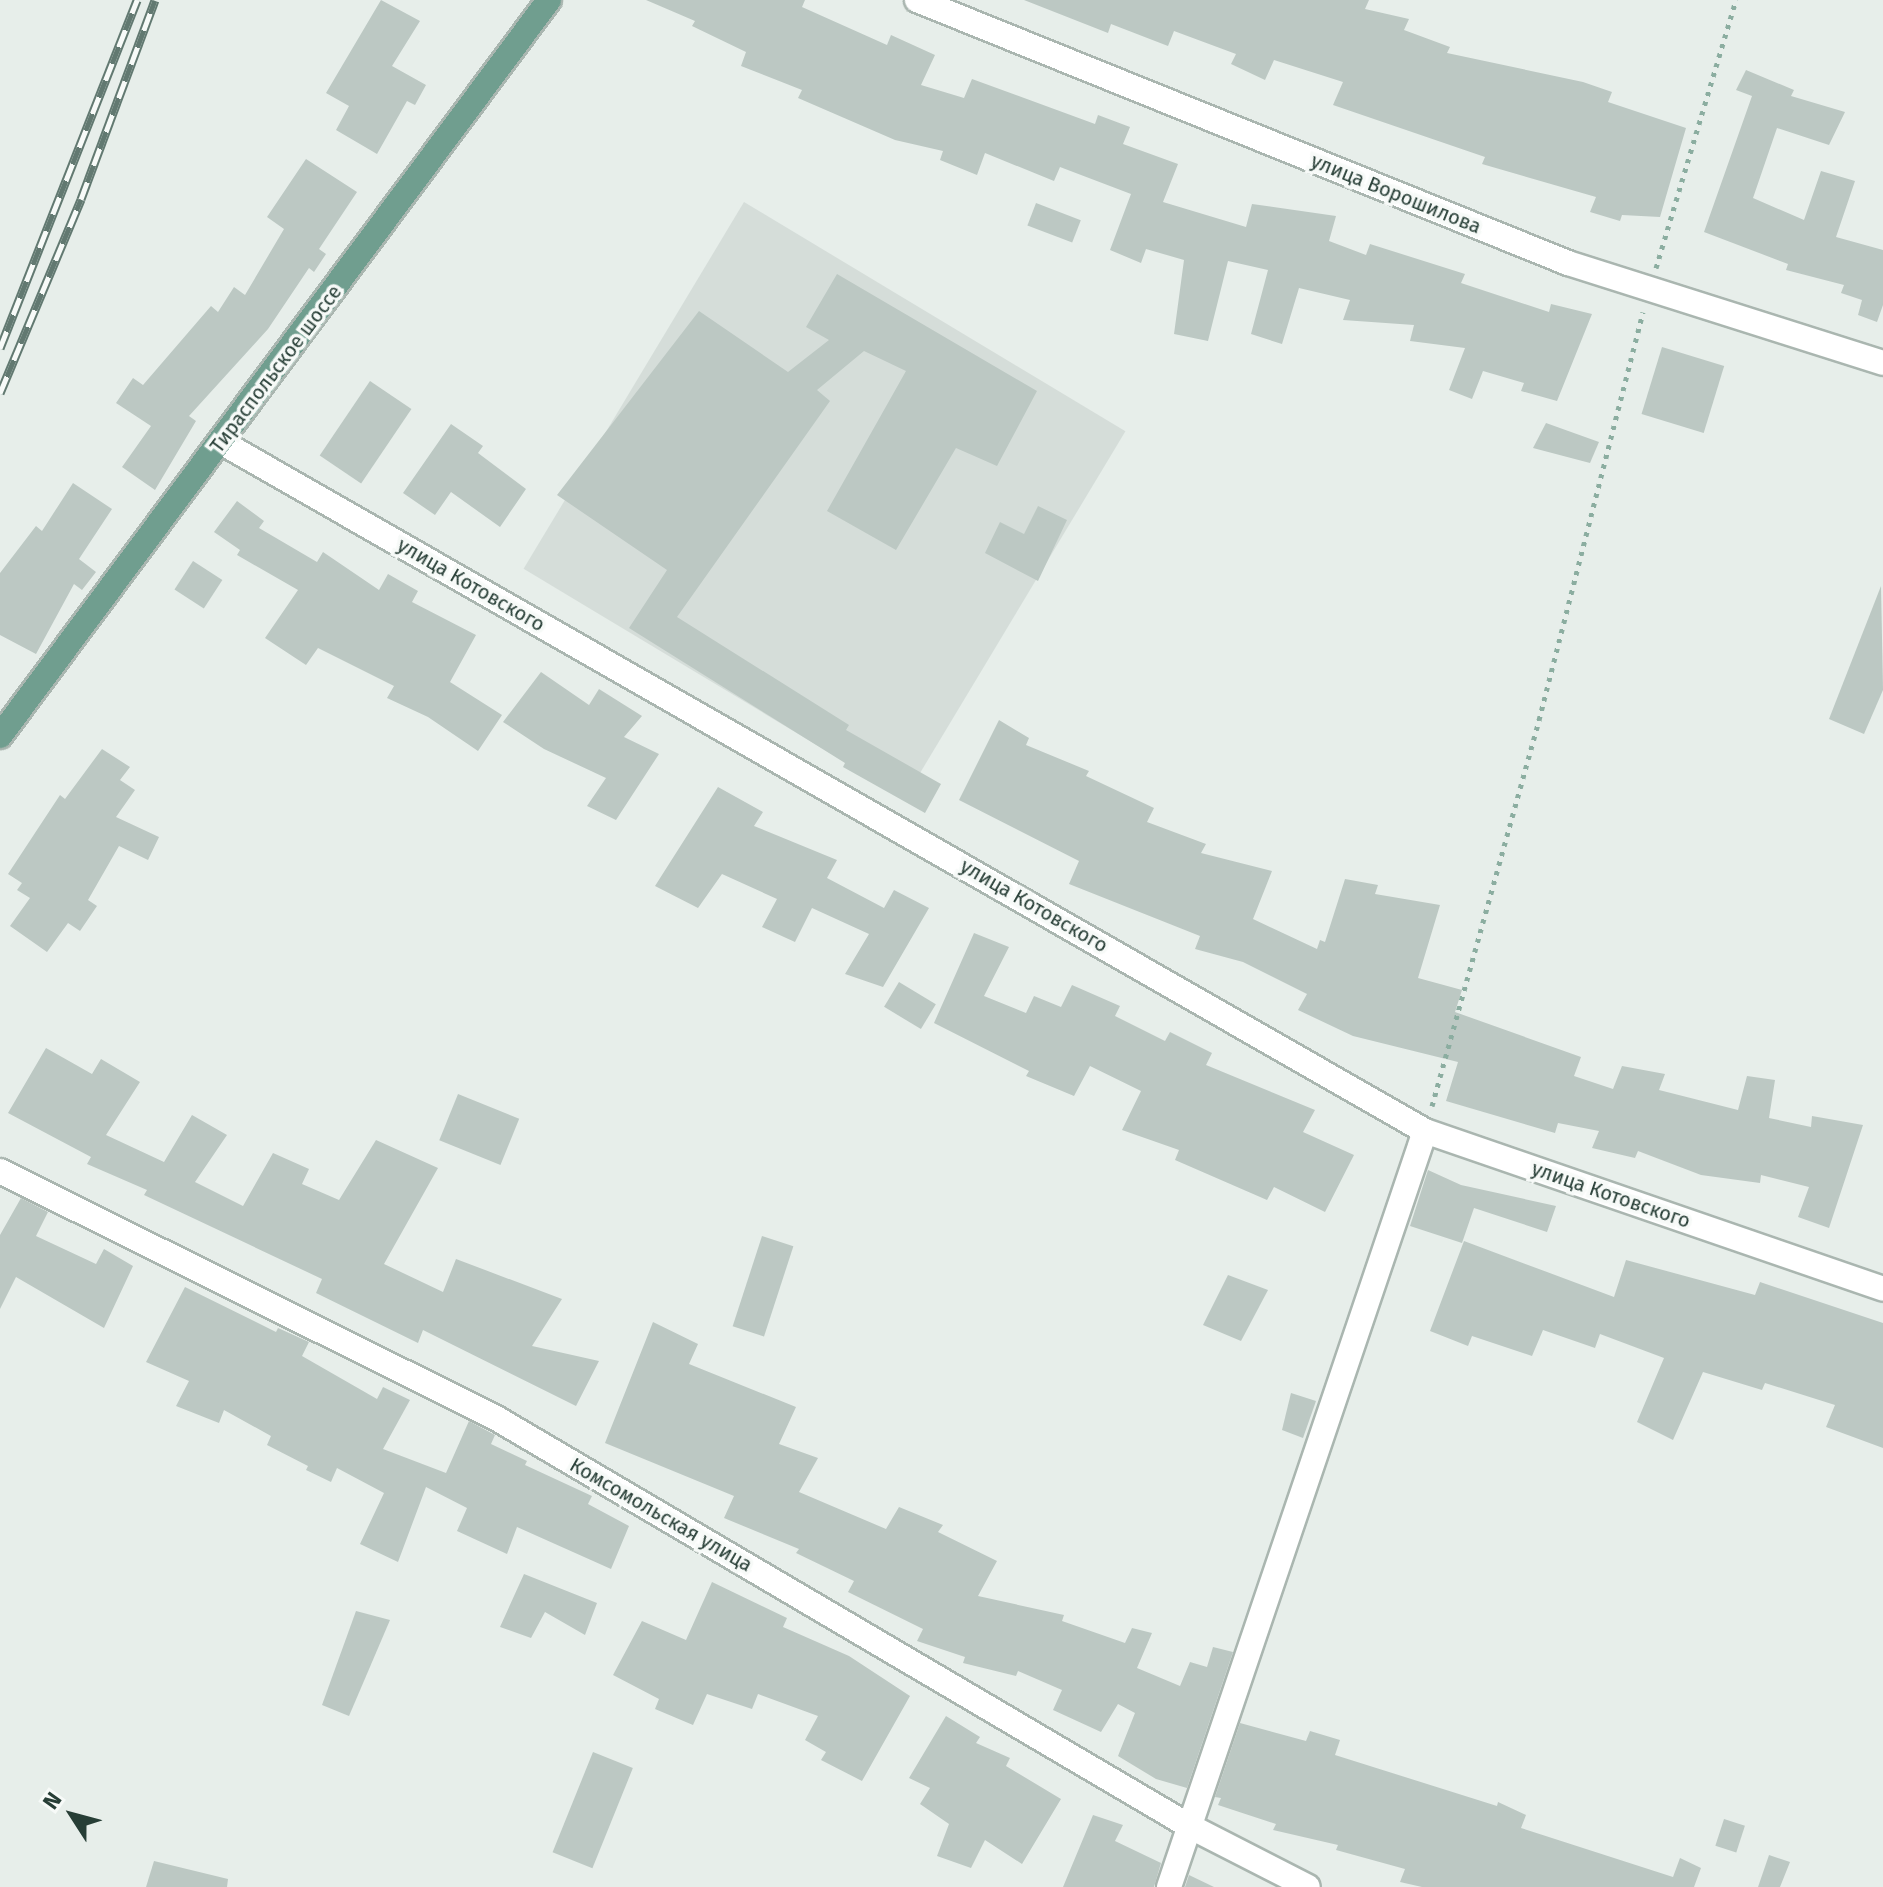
<!DOCTYPE html>
<meta charset="utf-8">
<style>
body{margin:0}
#map{position:relative;width:1883px;height:1887px;overflow:hidden;background:#e7eeea;font-family:"Fira Sans",sans-serif}
div>[style]{position:absolute}
[style*='--x']{left:calc(var(--x)*1px);top:calc(var(--y)*1px);width:calc(var(--w)*1px);rotate:calc(var(--a)*1deg)}
.built>*{inset:0;background:#d5ddd9;transform-origin:0 0}
.building>*{inset:0;background:#bcc8c3;transform-origin:0 0}
.path>*{height:5px;margin-top:-2.5px;transform-origin:0;background:repeating-linear-gradient(90deg,#8bada0 0 4px,transparent 0 10px)}
.roads{filter:drop-shadow(2px 0 #aab6b0) drop-shadow(-2px 0 #aab6b0) drop-shadow(0 2px #aab6b0) drop-shadow(0 -2px #aab6b0)}
.minor>*{height:24px;margin:-12px;padding:0 12px;transform-origin:12px;border-radius:12px;background:#fff}
.major>*{height:24px;margin:-12px;padding:0 12px;transform-origin:12px;border-radius:12px;background:#709e8f}
.rail>*{height:9px;margin-top:-4.5px;transform-origin:0;background:repeating-linear-gradient(90deg,#f7faf8 0 18px,#627971 0 36px);box-sizing:border-box;border-block:2px solid #627971}
span{translate:-50% -50%;white-space:nowrap;text-align:center;line-height:1.15;-webkit-text-stroke:7px #f7faf8;paint-order:stroke}
.street-label{font-size:20px;color:#273e36}
.north{position:absolute;left:32px;top:1775px;width:80px;height:80px;-webkit-text-stroke:6px #f7faf8;paint-order:stroke;rotate:306deg;font-size:22px;font-weight:700;line-height:32px;text-align:center;color:#273e36}
.north::after{content:'';display:block;margin:auto;width:28px;height:36px;background:#273e36;clip-path:polygon(50% 0,100% 100%,50% 72%,0 100%)}
</style>
<div id="map">
<div class="built">
<i style="left:744px;top:202px;width:445px;height:428px;rotate:31deg"></i>
</div>
<div class="building">
<i style="clip-path:polygon(381px 0,420px 21px,392px 66px,426px 85px,415px 105px,407px 101px,377px 154px,336px 130px,349px 106px,326px 93px)"></i>
<i style="clip-path:polygon(646px 0,805px 0,802px 7px,887px 45px,891px 35px,935px 55px,921px 85px,964px 98px,972px 79px,1095px 124px,1098px 115px,1130px 127px,1123px 144px,1178px 164px,1163px 202px,1246px 227px,1252px 204px,1336px 216px,1329px 241px,1366px 255px,1370px 244px,1465px 274px,1461px 283px,1549px 312px,1551px 304px,1592px 314px,1557px 401px,1521px 391px,1524px 383px,1483px 371px,1472px 399px,1449px 390px,1465px 348px,1410px 341px,1414px 325px,1343px 320px,1350px 300px,1299px 288px,1282px 344px,1251px 334px,1268px 270px,1228px 261px,1208px 341px,1174px 334px,1184px 260px,1146px 249px,1141px 263px,1110px 250px,1131px 194px,1060px 167px,1054px 181px,985px 153px,977px 175px,940px 160px,943px 151px,895px 140px,798px 98px,802px 90px,741px 66px,746px 52px,692px 26px,695px 21px)"></i>
<i style="clip-path:polygon(1024px 0,1369px 0,1365px 9px,1409px 19px,1404px 30px,1450px 47px,1447px 53px,1583px 82px,1612px 92px,1608px 102px,1686px 128px,1660px 217px,1622px 215px,1620px 221px,1590px 212px,1596px 197px,1482px 164px,1485px 157px,1333px 105px,1343px 82px,1274px 60px,1265px 80px,1231px 64px,1236px 54px,1174px 31px,1168px 46px,1111px 24px,1108px 33px)"></i>
<i style="clip-path:polygon(1746px 70px,1794px 90px,1791px 96px,1845px 112px,1829px 145px,1777px 128px,1753px 198px,1804px 220px,1821px 171px,1855px 181px,1836px 237px,1883px 250px,1883px 305px,1877px 322px,1858px 315px,1862px 300px,1841px 293px,1844px 285px,1786px 270px,1788px 264px,1704px 232px,1752px 96px,1736px 90px)"></i>
<i style="clip-path:polygon(306px 159px,357px 192px,319px 249px,326px 254px,314px 272px,309px 268px,268px 329px,189px 416px,196px 421px,155px 490px,122px 467px,151px 426px,116px 403px,133px 378px,143px 385px,211px 306px,218px 312px,234px 287px,245px 295px,284px 229px,267px 217px)"></i>
<i style="left:1036px;top:203px;width:48px;height:24px;rotate:21deg"></i>
<i style="clip-path:polygon(837px 274px,1037px 391px,997px 466px,956px 448px,896px 550px,827px 511px,906px 371px,864px 351px,817px 390px,830px 401px,677px 617px,849px 725px,846px 730px,941px 784px,925px 813px,843px 767px,845px 763px,629px 628px,667px 570px,557px 495px,699px 311px,788px 372px,829px 340px,806px 327px)"></i>
<i style="left:1662px;top:347px;width:65px;height:70px;rotate:17deg"></i>
<i style="left:370px;top:381px;width:50px;height:90px;rotate:34deg"></i>
<i style="clip-path:polygon(1546px 423px,1599px 442px,1590px 463px,1533px 448px)"></i>
<i style="clip-path:polygon(451px 424px,483px 446px,478px 453px,526px 489px,500px 527px,451px 492px,435px 515px,403px 493px)"></i>
<i style="clip-path:polygon(73px 483px,112px 509px,79px 559px,96px 572px,82px 590px,74px 584px,36px 654px,0 635px,0 573px,36px 526px,42px 531px)"></i>
<i style="clip-path:polygon(237px 501px,264px 521px,259px 528px,317px 562px,323px 552px,379px 590px,388px 574px,418px 591px,412px 602px,476px 635px,450px 682px,502px 715px,478px 751px,428px 717px,387px 698px,394px 686px,318px 648px,306px 665px,265px 638px,298px 590px,237px 555px,240px 550px,214px 532px)"></i>
<i style="clip-path:polygon(1038px 506px,1067px 520px,1038px 581px,985px 553px,1000px 522px,1024px 534px)"></i>
<i style="left:193px;top:561px;width:35px;height:34px;rotate:33deg"></i>
<i style="clip-path:polygon(1881px 586px,1883px 690px,1864px 734px,1829px 719px)"></i>
<i style="clip-path:polygon(541px 672px,589px 705px,599px 689px,642px 716px,624px 737px,659px 754px,616px 820px,587px 806px,606px 778px,544px 749px,503px 722px)"></i>
<i style="clip-path:polygon(999px 720px,1029px 738px,1026px 745px,1089px 771px,1086px 776px,1154px 808px,1147px 822px,1206px 844px,1201px 853px,1272px 871px,1253px 919px,1317px 949px,1320px 940px,1325px 942px,1345px 879px,1378px 885px,1375px 894px,1440px 905px,1418px 978px,1462px 990px,1455px 1012px,1581px 1057px,1574px 1076px,1613px 1089px,1622px 1066px,1665px 1074px,1659px 1090px,1738px 1110px,1747px 1076px,1775px 1080px,1769px 1118px,1811px 1127px,1812px 1116px,1863px 1125px,1829px 1228px,1798px 1217px,1809px 1187px,1761px 1175px,1760px 1183px,1701px 1175px,1638px 1151px,1635px 1158px,1592px 1148px,1599px 1131px,1558px 1123px,1555px 1133px,1446px 1101px,1458px 1062px,1353px 1036px,1298px 1010px,1307px 994px,1243px 962px,1195px 949px,1200px 936px,1069px 884px,1079px 861px,959px 800px)"></i>
<i style="clip-path:polygon(102px 749px,130px 767px,120px 780px,135px 790px,116px 817px,159px 837px,148px 860px,119px 846px,88px 900px,97px 906px,80px 931px,68px 923px,47px 952px,10px 926px,30px 898px,17px 890px,22px 883px,8px 874px,60px 795px,65px 799px)"></i>
<i style="clip-path:polygon(718px 787px,763px 812px,754px 826px,837px 860px,827px 878px,884px 908px,894px 890px,929px 908px,883px 987px,845px 974px,869px 934px,812px 908px,795px 942px,762px 927px,777px 899px,722px 874px,698px 908px,655px 886px)"></i>
<i style="clip-path:polygon(974px 933px,1009px 947px,984px 996px,1026px 1013px,1034px 996px,1061px 1007px,1072px 985px,1120px 1006px,1115px 1016px,1165px 1041px,1170px 1032px,1212px 1053px,1206px 1065px,1315px 1110px,1303px 1132px,1354px 1155px,1325px 1212px,1274px 1187px,1267px 1200px,1175px 1160px,1179px 1150px,1122px 1130px,1141px 1091px,1090px 1066px,1074px 1096px,1026px 1076px,1029px 1071px,934px 1023px)"></i>
<i style="left:899px;top:982px;width:43px;height:29px;rotate:31deg"></i>
<i style="clip-path:polygon(46px 1048px,92px 1074px,101px 1059px,140px 1082px,106px 1135px,164px 1162px,192px 1115px,227px 1135px,195px 1182px,243px 1206px,273px 1153px,309px 1169px,302px 1184px,339px 1200px,376px 1140px,438px 1168px,384px 1264px,443px 1292px,456px 1259px,562px 1299px,532px 1346px,599px 1361px,576px 1406px,423px 1330px,418px 1343px,316px 1293px,322px 1279px,144px 1195px,147px 1190px,87px 1164px,91px 1157px,8px 1113px)"></i>
<i style="left:458px;top:1094px;width:66px;height:50px;rotate:22deg"></i>
<i style="clip-path:polygon(1428px 1170px,1461px 1185px,1556px 1206px,1547px 1232px,1474px 1208px,1462px 1243px,1410px 1226px)"></i>
<i style="clip-path:polygon(21px 1198px,48px 1212px,36px 1236px,96px 1264px,104px 1249px,133px 1266px,104px 1328px,16px 1277px,0 1309px,0 1235px)"></i>
<i style="left:762px;top:1236px;width:33px;height:95px;rotate:18deg"></i>
<i style="clip-path:polygon(1464px 1241px,1614px 1297px,1626px 1260px,1755px 1295px,1760px 1282px,1883px 1323px,1883px 1448px,1826px 1427px,1835px 1405px,1765px 1383px,1762px 1390px,1703px 1372px,1673px 1440px,1637px 1422px,1664px 1358px,1600px 1334px,1595px 1348px,1543px 1330px,1532px 1356px,1472px 1336px,1468px 1346px,1430px 1331px)"></i>
<i style="clip-path:polygon(1228px 1275px,1268px 1290px,1241px 1341px,1203px 1325px)"></i>
<i style="clip-path:polygon(185px 1287px,276px 1332px,278px 1328px,309px 1342px,302px 1356px,377px 1399px,383px 1387px,410px 1400px,383px 1449px,446px 1473px,469px 1421px,495px 1435px,491px 1444px,527px 1461px,525px 1465px,592px 1496px,588px 1504px,629px 1526px,611px 1569px,517px 1527px,507px 1554px,457px 1531px,467px 1508px,426px 1487px,398px 1562px,360px 1544px,384px 1493px,337px 1468px,331px 1482px,306px 1470px,308px 1466px,267px 1445px,271px 1436px,224px 1410px,219px 1423px,176px 1406px,189px 1381px,146px 1362px)"></i>
<i style="clip-path:polygon(653px 1322px,698px 1344px,689px 1364px,796px 1407px,779px 1444px,818px 1458px,799px 1492px,886px 1529px,899px 1507px,943px 1525px,938px 1532px,997px 1561px,978px 1596px,1064px 1615px,1062px 1621px,1125px 1643px,1132px 1628px,1152px 1633px,1137px 1668px,1180px 1686px,1190px 1662px,1207px 1667px,1213px 1647px,1233px 1652px,1187px 1788px,1156px 1779px,1118px 1756px,1135px 1713px,1118px 1704px,1101px 1732px,1053px 1710px,1062px 1690px,1018px 1671px,1016px 1676px,963px 1663px,965px 1657px,917px 1641px,923px 1629px,848px 1592px,854px 1581px,796px 1553px,799px 1549px,724px 1518px,734px 1496px,605px 1443px)"></i>
<i style="clip-path:polygon(1291px 1393px,1316px 1401px,1303px 1438px,1282px 1430px)"></i>
<i style="clip-path:polygon(524px 1574px,597px 1603px,585px 1635px,545px 1612px,531px 1638px,500px 1627px)"></i>
<i style="clip-path:polygon(712px 1582px,787px 1618px,783px 1627px,849px 1656px,910px 1696px,862px 1781px,821px 1760px,826px 1752px,805px 1740px,818px 1716px,758px 1694px,752px 1709px,707px 1694px,693px 1725px,655px 1709px,659px 1699px,613px 1675px,642px 1621px,686px 1640px)"></i>
<i style="clip-path:polygon(356px 1611px,390px 1620px,349px 1716px,322px 1705px)"></i>
<i style="clip-path:polygon(946px 1716px,980px 1737px,976px 1743px,1010px 1758px,1006px 1766px,1061px 1799px,1022px 1864px,985px 1840px,971px 1868px,937px 1856px,949px 1824px,920px 1804px,930px 1788px,909px 1778px)"></i>
<i style="clip-path:polygon(1240px 1723px,1306px 1741px,1310px 1731px,1340px 1740px,1335px 1755px,1497px 1806px,1498px 1802px,1526px 1815px,1521px 1828px,1673px 1877px,1680px 1858px,1701px 1868px,1694px 1887px,1422px 1887px,1400px 1882px,1405px 1869px,1336px 1850px,1338px 1845px,1273px 1830px,1276px 1824px,1218px 1805px,1221px 1798px,1215px 1797px)"></i>
<i style="left:593px;top:1752px;width:43px;height:108px;rotate:22deg"></i>
<i style="clip-path:polygon(1093px 1815px,1123px 1825px,1115px 1841px,1161px 1863px,1154px 1887px,1063px 1887px)"></i>
<i style="left:1724px;top:1819px;width:22px;height:28px;rotate:18deg"></i>
<i style="clip-path:polygon(1769px 1855px,1790px 1862px,1780px 1887px,1758px 1887px)"></i>
<i style="clip-path:polygon(154px 1861px,228px 1879px,227px 1887px,146px 1887px)"></i>
<i style="clip-path:polygon(1189px 1875px,1214px 1887px,1185px 1887px)"></i>
</div>
<div class="path">
<i style="--x:1656;--y:268;--w:280;--a:-73.4"></i>
<i style="--x:1432;--y:1106;--w:401;--a:-74.5"></i>
<i style="--x:1539;--y:720;--w:421;--a:-75.7"></i>
</div>
<div class="roads">
<div class="minor">
<i style="--x:917;--y:0;--w:702;--a:22"></i>
<i style="--x:1568;--y:263;--w:330;--a:17.6"></i>
<i style="--x:221;--y:442;--w:1387;--a:29.78"></i>
<i style="--x:1425;--y:1131;--w:484;--a:19"></i>
<i style="--x:0;--y:1171;--w:554;--a:26.47"></i>
<i style="--x:496;--y:1418;--w:806;--a:30.48"></i>
<i style="--x:1191;--y:1827;--w:131;--a:27.1"></i>
<i style="--x:1169;--y:1887;--w:798;--a:-71.29"></i>
</div>
<div class="major">
<i style="--x:0;--y:736;--w:918;--a:-53.28"></i>
</div>
</div>
<div class="rail">
<i style="--x:0;--y:348;--w:374;--a:-68.5"></i>
<i style="--x:0;--y:393;--w:210;--a:-67.3"></i>
<i style="--x:81;--y:199;--w:212;--a:-69.6"></i>
</div>
<div class="street-label">
<span style="left:1396px;top:194px;rotate:22deg">улица Ворошилова</span>
<span style="left:276px;top:369px;rotate:-53deg">Тираспольское шоссе</span>
<span style="left:471px;top:585px;rotate:30deg">улица Котовского</span>
<span style="left:1034px;top:906px;rotate:30deg">улица Котовского</span>
<span style="left:1611px;top:1195px;rotate:19deg">улица Котовского</span>
<span style="left:661px;top:1515px;rotate:30deg">Комсомольская улица</span>
</div>
<div class="north">N</div>
</div>
